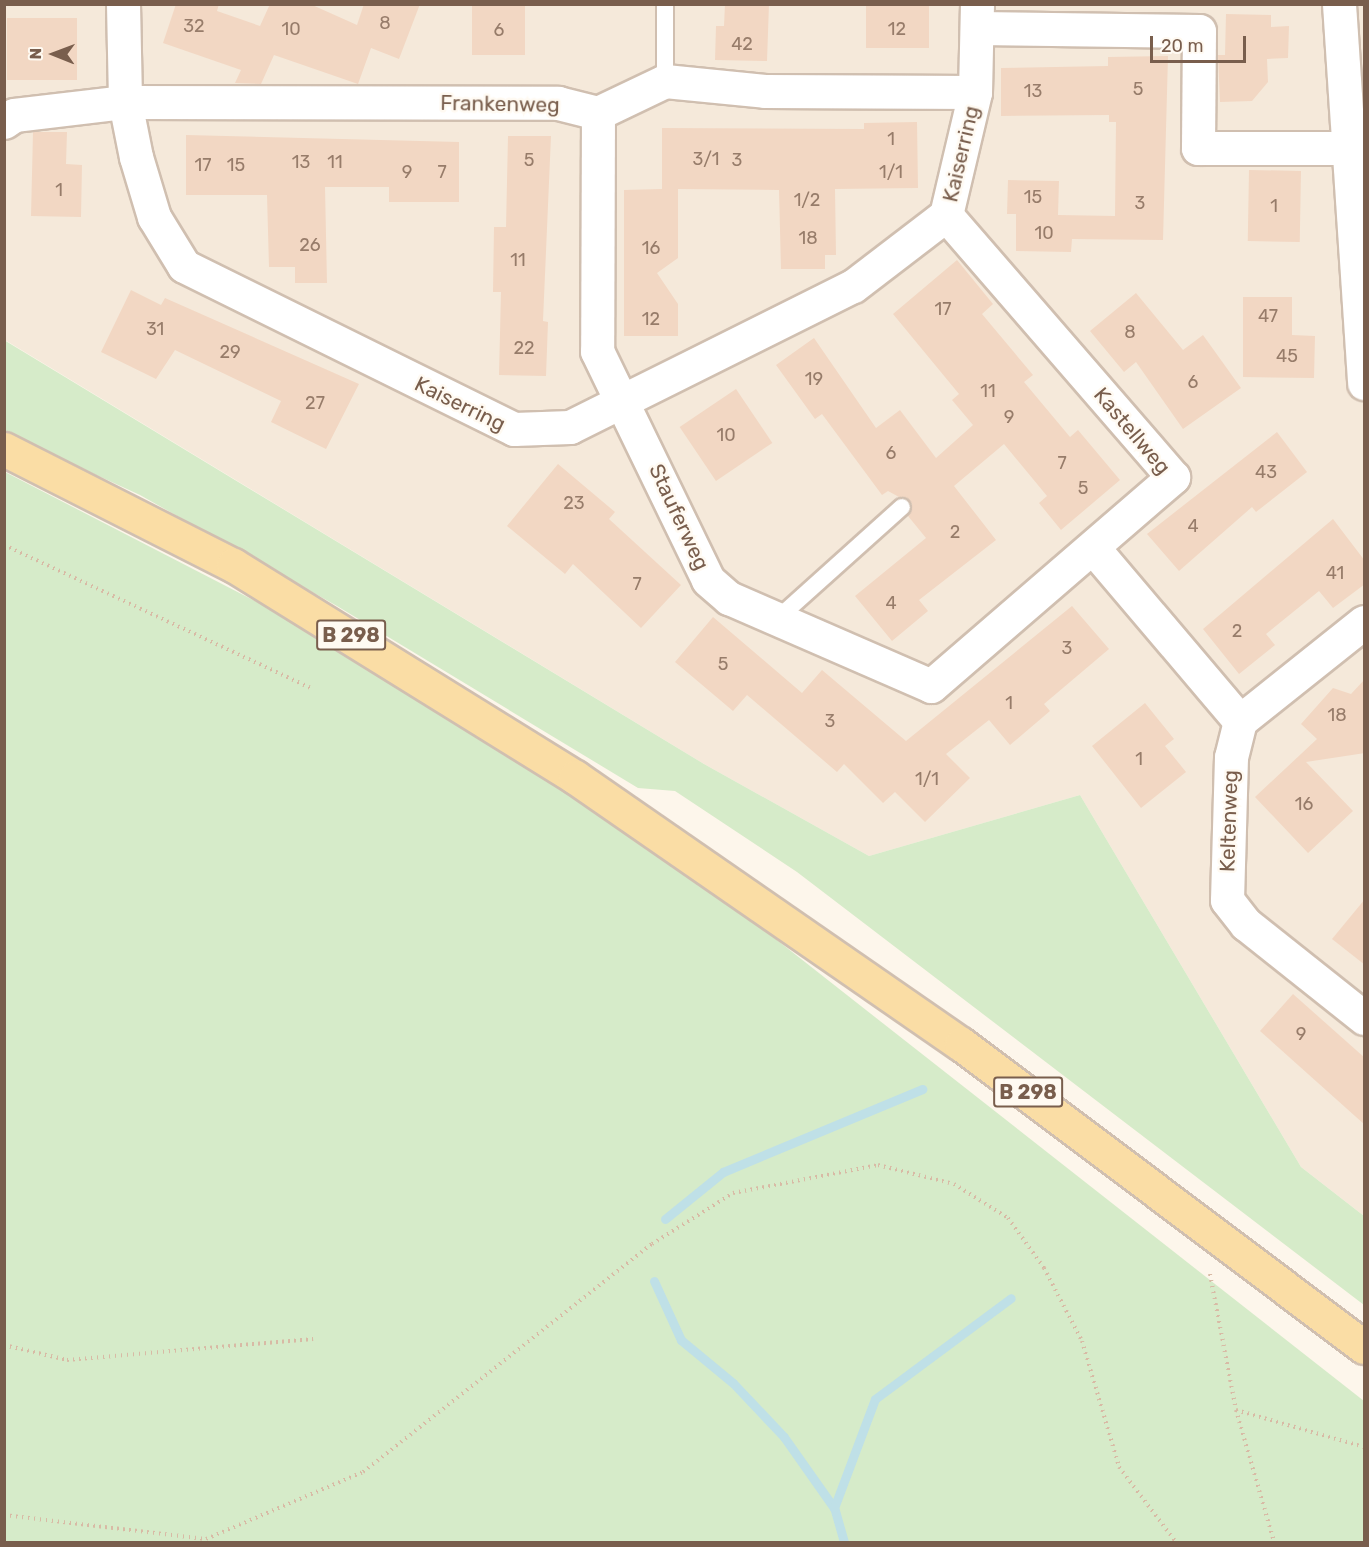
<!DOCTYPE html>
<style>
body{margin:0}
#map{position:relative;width:1369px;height:1547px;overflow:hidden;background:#fdf6eb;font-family:Rubik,sans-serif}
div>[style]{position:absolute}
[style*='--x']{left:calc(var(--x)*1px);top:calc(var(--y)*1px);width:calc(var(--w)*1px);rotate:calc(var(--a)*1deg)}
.residential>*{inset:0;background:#f5e9da}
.green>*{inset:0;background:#d6ebc9}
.stream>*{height:9px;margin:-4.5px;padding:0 4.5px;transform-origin:4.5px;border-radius:4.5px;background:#bfe0e7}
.building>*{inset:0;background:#f2d7c3;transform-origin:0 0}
.path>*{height:4px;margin-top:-2px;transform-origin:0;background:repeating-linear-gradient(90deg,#d8baa5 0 1.5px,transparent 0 6px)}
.roads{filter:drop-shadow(2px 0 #d0bfb0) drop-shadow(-2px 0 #d0bfb0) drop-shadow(0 2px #d0bfb0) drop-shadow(0 -2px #d0bfb0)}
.service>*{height:16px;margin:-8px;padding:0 8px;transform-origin:8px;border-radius:8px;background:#fff}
.minor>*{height:33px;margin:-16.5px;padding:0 16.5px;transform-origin:16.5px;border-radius:16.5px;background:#fff}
.primary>*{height:33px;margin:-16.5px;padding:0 16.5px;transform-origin:16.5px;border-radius:16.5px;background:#fadda5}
span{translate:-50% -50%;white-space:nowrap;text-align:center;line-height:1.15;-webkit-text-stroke:5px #fffaf2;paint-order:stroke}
.number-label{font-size:18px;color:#977c6a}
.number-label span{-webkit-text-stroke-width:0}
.shield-label span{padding:2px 4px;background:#fffaf2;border:2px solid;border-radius:4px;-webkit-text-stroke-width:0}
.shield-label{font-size:20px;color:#795e4d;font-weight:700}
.street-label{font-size:21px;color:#795e4d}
.frame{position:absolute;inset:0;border:6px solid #795e4d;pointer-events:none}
.north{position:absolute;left:24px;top:24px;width:60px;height:60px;-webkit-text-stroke:4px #fffaf2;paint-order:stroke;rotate:271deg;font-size:16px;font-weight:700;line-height:24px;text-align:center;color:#795e4d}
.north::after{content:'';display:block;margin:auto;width:21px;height:27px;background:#795e4d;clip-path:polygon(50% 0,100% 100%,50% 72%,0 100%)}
.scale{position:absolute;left:1150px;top:36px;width:96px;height:27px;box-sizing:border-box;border:3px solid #795e4d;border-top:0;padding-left:8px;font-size:18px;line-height:21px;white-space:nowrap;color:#795e4d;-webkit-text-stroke:4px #fffaf2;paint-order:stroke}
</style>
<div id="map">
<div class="residential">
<i style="clip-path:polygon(4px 5px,1364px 5px,1364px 1216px,1301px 1167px,1080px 795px,869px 856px,704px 764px,5px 340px)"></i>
</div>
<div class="green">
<i style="clip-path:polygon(4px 340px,704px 764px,869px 856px,1080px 795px,1301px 1167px,1364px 1216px,1364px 1305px,797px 872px,675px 791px,638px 788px,337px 606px,140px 495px,5px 433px)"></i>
<i style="clip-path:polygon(5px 472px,290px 619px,450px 713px,717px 893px,1364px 1401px,1364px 1542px,5px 1542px)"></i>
</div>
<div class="stream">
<i style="--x:665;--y:1219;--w:75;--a:-39"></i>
<i style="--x:723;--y:1172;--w:216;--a:-22.6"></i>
<i style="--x:654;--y:1281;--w:65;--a:65.4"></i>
<i style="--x:681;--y:1340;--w:67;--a:39.6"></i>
<i style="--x:733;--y:1383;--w:74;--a:46.6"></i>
<i style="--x:784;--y:1437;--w:87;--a:54.8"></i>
<i style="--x:844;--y:1542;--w:35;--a:-106"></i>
<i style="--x:834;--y:1508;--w:116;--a:-69.4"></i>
<i style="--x:875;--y:1399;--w:169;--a:-36.6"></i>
</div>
<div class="building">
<i style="clip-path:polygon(176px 4px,219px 4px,217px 11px,260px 26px,270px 4px,310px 4px,357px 25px,364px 4px,420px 4px,399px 59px,371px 48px,358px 84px,274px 55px,261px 84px,235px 83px,241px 70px,163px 43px)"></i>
<i style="left:472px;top:4px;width:53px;height:51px"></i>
<i style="clip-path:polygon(725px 4px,769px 4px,767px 61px,715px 60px,716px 26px,724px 26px)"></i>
<i style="left:866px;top:4px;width:63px;height:44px"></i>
<i style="clip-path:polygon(1226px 14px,1271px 15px,1271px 27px,1289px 26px,1288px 58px,1267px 59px,1268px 82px,1252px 101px,1220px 102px,1218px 55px,1225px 55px)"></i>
<i style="left:7px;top:18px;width:70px;height:62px"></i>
<i style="clip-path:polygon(1168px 56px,1163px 240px,1072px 239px,1071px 252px,1016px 251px,1016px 214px,1007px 214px,1008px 180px,1059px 181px,1058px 215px,1115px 216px,1116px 122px,1109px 122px,1109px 115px,1001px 116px,1001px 68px,1108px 66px,1108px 57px)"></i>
<i style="clip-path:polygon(917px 122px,918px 188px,835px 189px,836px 255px,825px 255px,825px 269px,781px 269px,779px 190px,678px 189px,678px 258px,657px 273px,678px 304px,678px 336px,624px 336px,624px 190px,662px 189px,662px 128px,864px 129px,864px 123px)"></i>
<i style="clip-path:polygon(33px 132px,67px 132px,66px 164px,82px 165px,81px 217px,31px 216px)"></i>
<i style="clip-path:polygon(186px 135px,459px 142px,459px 202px,389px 202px,389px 187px,325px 187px,327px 283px,295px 283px,295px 267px,269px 267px,267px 195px,186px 195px)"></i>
<i style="clip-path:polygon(508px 136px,551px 136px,543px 321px,548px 322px,546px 376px,499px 375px,501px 292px,493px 292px,494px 227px,506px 227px)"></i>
<i style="left:1249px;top:170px;width:52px;height:71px;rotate:1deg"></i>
<i style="clip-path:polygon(957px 260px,993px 304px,982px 314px,1033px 375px,1024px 382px,1070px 437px,1078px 430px,1120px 480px,1061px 530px,1039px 503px,1047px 496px,1004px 444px,954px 486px,996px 540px,919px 600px,928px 611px,892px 641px,855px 596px,926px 538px,908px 516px,912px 504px,888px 491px,882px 495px,822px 414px,815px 419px,776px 365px,814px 338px,876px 428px,900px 410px,936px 458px,973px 425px,952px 400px,959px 394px,893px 314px)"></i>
<i style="clip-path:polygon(131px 290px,161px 305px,165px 298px,359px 384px,326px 449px,271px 422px,281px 401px,175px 350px,156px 379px,101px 352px)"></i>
<i style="clip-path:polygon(1136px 293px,1183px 350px,1203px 335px,1241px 388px,1183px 429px,1136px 362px,1124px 372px,1090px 331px)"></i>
<i style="clip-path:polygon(1243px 297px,1292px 297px,1292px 335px,1315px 336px,1314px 378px,1243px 377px)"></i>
<i style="left:736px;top:389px;width:65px;height:68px;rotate:56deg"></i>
<i style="clip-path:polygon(1277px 432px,1307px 472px,1256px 512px,1252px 507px,1179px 571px,1147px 534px)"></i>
<i style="clip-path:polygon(558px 464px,615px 512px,609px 519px,681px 585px,641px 628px,573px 564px,565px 574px,507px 526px)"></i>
<i style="clip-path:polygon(1333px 519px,1365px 561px,1365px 584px,1333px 608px,1319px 591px,1266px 634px,1275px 645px,1239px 674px,1203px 629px)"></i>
<i style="clip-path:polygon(1072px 606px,1109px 649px,1044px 704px,1050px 711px,1010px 745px,989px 720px,946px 754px,970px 778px,925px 822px,895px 792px,883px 803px,844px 764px,837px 772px,747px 695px,733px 711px,675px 662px,713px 617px,802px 693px,822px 670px,906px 741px)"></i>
<i style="clip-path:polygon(1365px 679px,1365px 753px,1306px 762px,1353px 811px,1308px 853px,1255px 797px,1317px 739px,1301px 724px,1333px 688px,1351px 694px)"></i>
<i style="clip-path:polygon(1145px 703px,1174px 739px,1165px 746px,1186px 772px,1141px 808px,1092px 746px)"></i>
<i style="clip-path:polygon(1365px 899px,1365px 965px,1332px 939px)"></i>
<i style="clip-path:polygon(1293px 994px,1365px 1058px,1365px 1125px,1260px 1031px)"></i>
</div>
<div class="path">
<i style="--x:4;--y:545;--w:341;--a:25"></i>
<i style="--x:1210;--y:1274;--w:138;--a:79.2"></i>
<i style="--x:1236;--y:1410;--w:137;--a:73.9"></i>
<i style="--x:4;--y:1345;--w:65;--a:13.4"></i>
<i style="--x:67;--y:1360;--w:247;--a:-4.9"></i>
<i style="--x:1236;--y:1410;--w:133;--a:16.1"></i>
<i style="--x:4;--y:1515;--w:203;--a:6.8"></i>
<i style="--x:206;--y:1539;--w:171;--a:-23.1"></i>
<i style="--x:363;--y:1472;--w:368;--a:-38.3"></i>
<i style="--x:652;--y:1244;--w:96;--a:-32.2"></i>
<i style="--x:733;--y:1193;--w:148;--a:-10.9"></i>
<i style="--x:878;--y:1165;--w:78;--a:14"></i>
<i style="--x:954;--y:1184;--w:64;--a:32.2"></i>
<i style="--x:1008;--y:1218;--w:62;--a:54.2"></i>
<i style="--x:1044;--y:1268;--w:82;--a:62.5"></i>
<i style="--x:1082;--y:1341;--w:131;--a:73.6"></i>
<i style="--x:1119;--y:1467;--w:94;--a:52.8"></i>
</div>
<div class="roads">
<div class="service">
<i style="--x:665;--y:4;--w:77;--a:90"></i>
<i style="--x:776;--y:620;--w:169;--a:-41.9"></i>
</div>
<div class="minor">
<i style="--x:123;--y:4;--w:98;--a:88.8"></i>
<i style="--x:125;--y:102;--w:56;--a:78.7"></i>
<i style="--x:136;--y:157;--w:63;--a:73.3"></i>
<i style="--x:154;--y:217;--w:57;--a:58.5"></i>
<i style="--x:184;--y:266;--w:368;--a:26.3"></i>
<i style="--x:514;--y:429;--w:56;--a:-2"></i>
<i style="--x:570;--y:427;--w:60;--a:-26.6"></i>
<i style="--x:624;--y:400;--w:256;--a:-26.5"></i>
<i style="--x:853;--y:286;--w:117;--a:-37.4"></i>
<i style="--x:946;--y:215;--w:126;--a:-76.7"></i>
<i style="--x:975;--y:92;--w:88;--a:-88.7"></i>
<i style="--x:1339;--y:4;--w:380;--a:86.2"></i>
<i style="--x:977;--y:28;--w:222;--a:0.8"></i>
<i style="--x:1199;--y:31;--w:117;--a:90.5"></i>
<i style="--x:1198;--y:148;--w:150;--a:0"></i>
<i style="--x:598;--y:113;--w:238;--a:90.2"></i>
<i style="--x:597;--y:351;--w:254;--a:64.1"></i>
<i style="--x:708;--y:580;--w:28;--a:41"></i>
<i style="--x:729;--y:598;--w:220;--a:23.5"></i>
<i style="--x:931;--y:686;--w:320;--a:-40.8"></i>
<i style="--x:1173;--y:477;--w:347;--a:-130.9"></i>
<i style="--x:4;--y:122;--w:12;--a:-35"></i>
<i style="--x:14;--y:115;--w:112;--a:-6.7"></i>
<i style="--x:125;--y:102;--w:433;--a:0.1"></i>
<i style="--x:558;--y:103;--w:41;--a:14"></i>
<i style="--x:598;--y:113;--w:74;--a:-25.5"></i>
<i style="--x:665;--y:81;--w:100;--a:5.7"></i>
<i style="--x:765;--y:91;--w:210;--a:0.3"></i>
<i style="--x:1094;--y:549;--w:226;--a:49.7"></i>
<i style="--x:1364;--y:622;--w:159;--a:141.4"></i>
<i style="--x:1240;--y:721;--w:37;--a:104"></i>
<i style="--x:1231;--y:757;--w:143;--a:91.6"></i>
<i style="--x:1227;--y:900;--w:31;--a:52"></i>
<i style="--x:1246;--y:924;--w:151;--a:38.5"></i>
</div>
<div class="primary">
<i style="--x:4;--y:449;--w:257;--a:26.9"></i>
<i style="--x:233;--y:565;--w:402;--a:31.8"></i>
<i style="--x:575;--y:777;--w:469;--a:34.7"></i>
<i style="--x:961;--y:1044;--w:504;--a:36.94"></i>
</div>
</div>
<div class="number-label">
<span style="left:385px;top:23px">8</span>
<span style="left:194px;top:26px">32</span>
<span style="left:291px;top:29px">10</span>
<span style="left:897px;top:29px">12</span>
<span style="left:499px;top:30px">6</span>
<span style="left:742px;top:44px">42</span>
<span style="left:1138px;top:89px">5</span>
<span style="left:1033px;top:91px">13</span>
<span style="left:891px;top:139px">1</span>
<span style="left:706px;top:159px">3/1</span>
<span style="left:529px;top:160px">5</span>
<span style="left:737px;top:160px">3</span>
<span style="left:301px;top:162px">13</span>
<span style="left:335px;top:162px">11</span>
<span style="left:203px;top:165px">17</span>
<span style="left:236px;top:165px">15</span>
<span style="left:407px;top:172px">9</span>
<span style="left:442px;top:172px">7</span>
<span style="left:891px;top:172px">1/1</span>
<span style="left:59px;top:190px">1</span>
<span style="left:1033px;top:197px">15</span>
<span style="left:807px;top:200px">1/2</span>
<span style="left:1140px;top:203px">3</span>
<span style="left:1274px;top:206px">1</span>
<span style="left:1044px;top:233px">10</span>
<span style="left:808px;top:238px">18</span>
<span style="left:310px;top:245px">26</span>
<span style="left:651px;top:248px">16</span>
<span style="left:518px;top:260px">11</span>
<span style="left:943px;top:309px">17</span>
<span style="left:1268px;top:316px">47</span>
<span style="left:651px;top:319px">12</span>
<span style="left:155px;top:329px">31</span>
<span style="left:1130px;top:332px">8</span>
<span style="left:524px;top:348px">22</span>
<span style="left:230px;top:352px">29</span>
<span style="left:1287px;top:356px">45</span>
<span style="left:814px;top:379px">19</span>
<span style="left:1193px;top:382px">6</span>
<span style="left:988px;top:391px">11</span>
<span style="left:315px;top:403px">27</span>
<span style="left:1009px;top:417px">9</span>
<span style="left:726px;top:435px">10</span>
<span style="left:891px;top:453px">6</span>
<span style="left:1062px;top:463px">7</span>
<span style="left:1266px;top:472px">43</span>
<span style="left:1083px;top:488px">5</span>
<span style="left:574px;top:503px">23</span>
<span style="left:1193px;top:526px">4</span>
<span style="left:955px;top:532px">2</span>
<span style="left:1335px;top:573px">41</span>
<span style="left:637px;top:584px">7</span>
<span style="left:891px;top:603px">4</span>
<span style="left:1237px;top:631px">2</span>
<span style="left:1067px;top:648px">3</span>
<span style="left:723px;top:664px">5</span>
<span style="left:1009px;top:703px">1</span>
<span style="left:1337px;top:715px">18</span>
<span style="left:830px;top:721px">3</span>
<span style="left:1139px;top:759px">1</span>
<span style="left:927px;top:779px">1/1</span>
<span style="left:1304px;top:804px">16</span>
<span style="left:1301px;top:1034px">9</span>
</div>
<div class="shield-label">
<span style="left:351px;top:635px">B 298</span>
<span style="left:1028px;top:1092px">B 298</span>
</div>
<div class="street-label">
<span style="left:500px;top:104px;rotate:1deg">Frankenweg</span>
<span style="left:961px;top:154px;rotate:-77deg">Kaiserring</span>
<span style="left:460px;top:404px;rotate:26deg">Kaiserring</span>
<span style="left:1132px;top:431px;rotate:50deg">Kastellweg</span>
<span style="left:679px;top:517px;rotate:65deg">Stauferweg</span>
<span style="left:1229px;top:821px;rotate:-88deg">Keltenweg</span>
</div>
<div class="frame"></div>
<div class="north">N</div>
<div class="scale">20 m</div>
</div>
